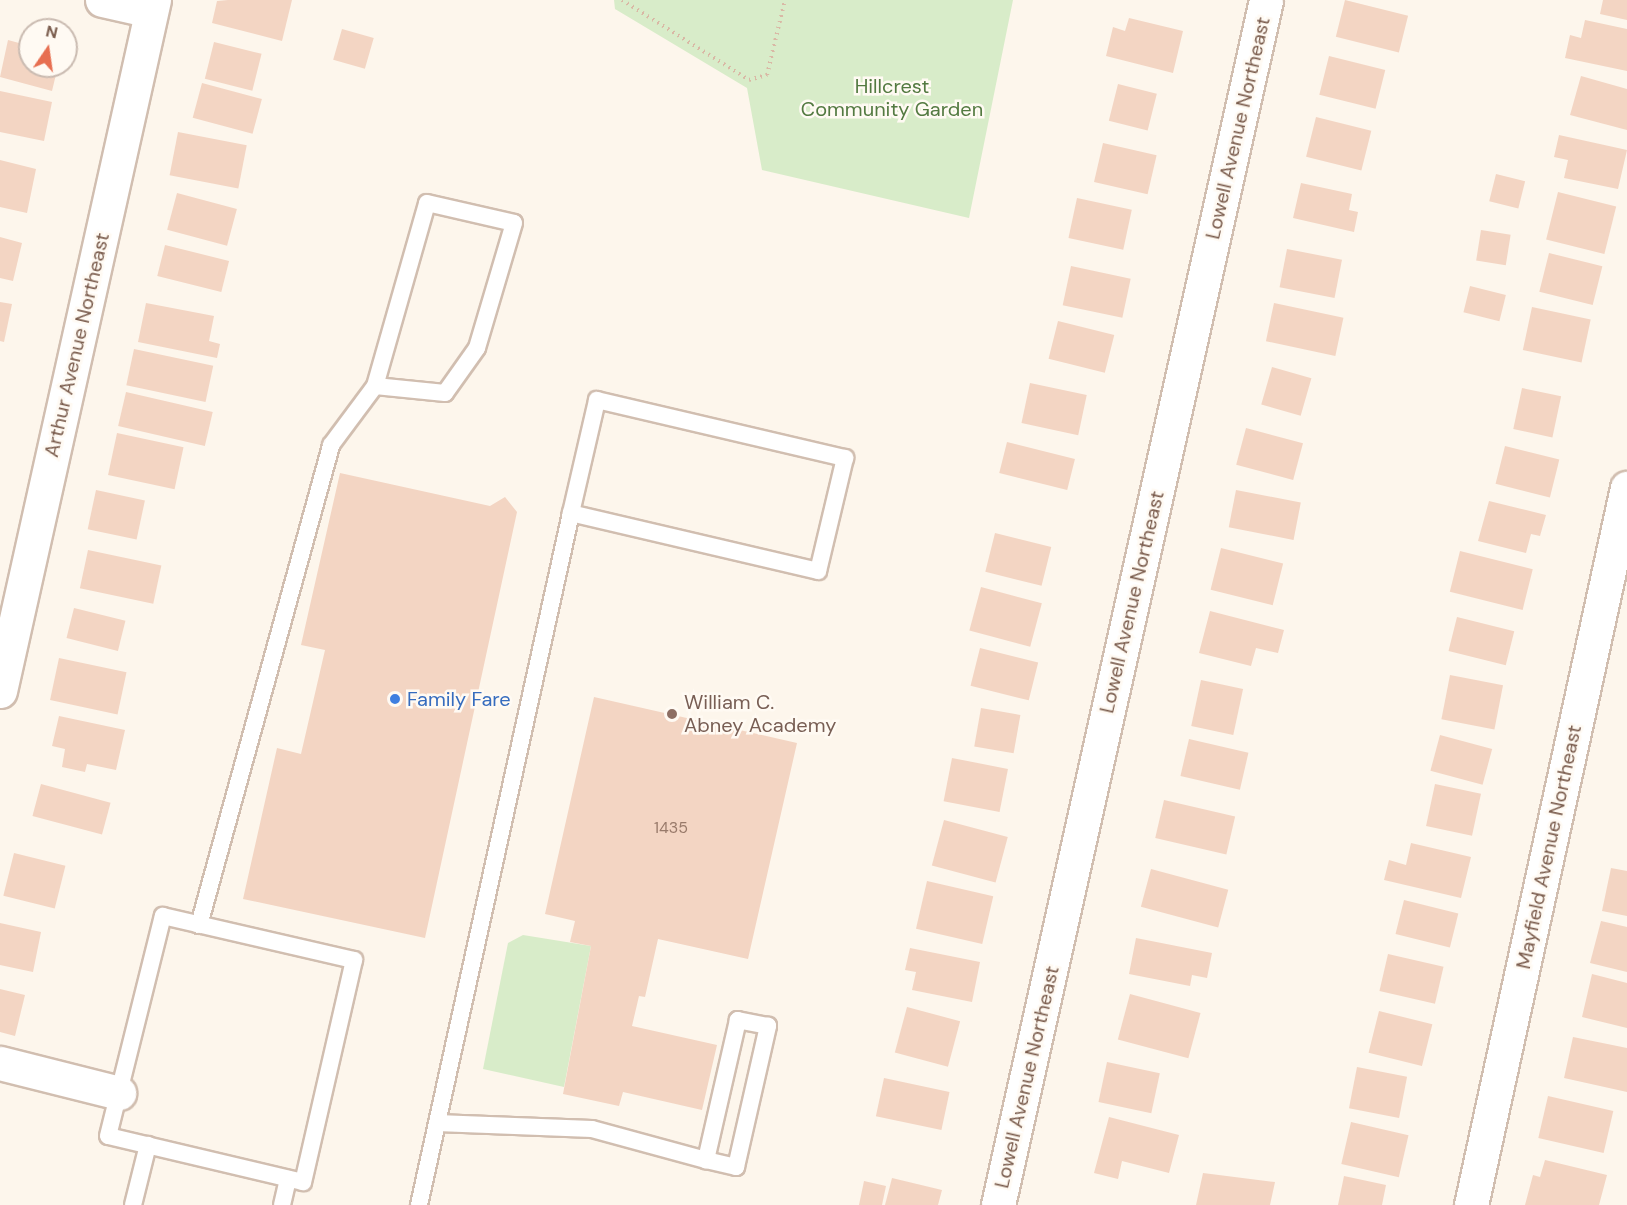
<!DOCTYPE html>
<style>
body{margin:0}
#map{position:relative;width:1627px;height:1205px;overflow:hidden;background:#fdf6ec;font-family:"DM Sans",sans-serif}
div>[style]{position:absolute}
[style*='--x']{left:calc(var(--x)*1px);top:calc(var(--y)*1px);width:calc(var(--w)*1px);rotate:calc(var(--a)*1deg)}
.green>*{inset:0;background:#d8ecc9}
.building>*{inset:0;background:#f3d5c3;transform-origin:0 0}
.path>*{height:4px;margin-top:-2px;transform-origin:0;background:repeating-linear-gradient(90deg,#d9b8a5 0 1.5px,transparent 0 6px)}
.roads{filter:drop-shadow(2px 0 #d1beb0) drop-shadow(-2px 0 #d1beb0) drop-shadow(0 2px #d1beb0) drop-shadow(0 -2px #d1beb0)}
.service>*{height:16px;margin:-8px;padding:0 8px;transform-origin:8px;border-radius:8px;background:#fff}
.minor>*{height:33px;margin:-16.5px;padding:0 16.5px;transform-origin:16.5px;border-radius:16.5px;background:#fff}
.dots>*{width:16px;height:16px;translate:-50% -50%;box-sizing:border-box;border:3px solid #fffaf3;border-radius:50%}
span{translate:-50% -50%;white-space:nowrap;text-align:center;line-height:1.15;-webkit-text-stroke:5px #fffaf3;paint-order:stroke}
.number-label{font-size:16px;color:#987a6a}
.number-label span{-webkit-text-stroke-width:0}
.park-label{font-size:20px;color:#537a41}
.street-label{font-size:20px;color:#7a5c4d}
.shop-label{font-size:20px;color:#366cbe}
.left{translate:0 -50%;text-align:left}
.education-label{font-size:20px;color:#785e54}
.north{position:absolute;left:18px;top:18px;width:60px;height:60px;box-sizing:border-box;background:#fffaf3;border:2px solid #cabbb1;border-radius:50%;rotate:13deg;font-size:16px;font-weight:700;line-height:24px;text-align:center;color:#7a5c4d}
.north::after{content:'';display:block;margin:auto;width:21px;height:27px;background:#e76f51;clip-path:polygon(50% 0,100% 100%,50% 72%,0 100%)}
</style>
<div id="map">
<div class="green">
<i style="clip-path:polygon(614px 0,1013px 0,969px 218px,762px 170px,747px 88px,615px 9px)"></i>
<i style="clip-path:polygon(523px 935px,591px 946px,564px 1087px,483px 1069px,508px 943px)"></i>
</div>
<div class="building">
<i style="clip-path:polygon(228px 0,292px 0,282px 41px,212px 23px,217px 1px)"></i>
<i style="left:1345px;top:0;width:65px;height:38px;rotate:14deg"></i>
<i style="clip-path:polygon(1603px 0,1627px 0,1627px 20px,1600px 14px)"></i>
<i style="clip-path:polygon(1129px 18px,1183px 31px,1173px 73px,1106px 56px,1113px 27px,1125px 31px)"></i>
<i style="clip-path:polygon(1585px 20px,1627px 29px,1627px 71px,1565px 58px,1570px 35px,1581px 38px)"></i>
<i style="left:342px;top:29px;width:33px;height:32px;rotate:16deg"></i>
<i style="clip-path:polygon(8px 40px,30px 46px,30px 66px,58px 66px,52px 91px,0 77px)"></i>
<i style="left:214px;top:42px;width:49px;height:38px;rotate:14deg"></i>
<i style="left:1329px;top:56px;width:58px;height:40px;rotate:14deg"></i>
<i style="clip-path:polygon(1581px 76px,1627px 89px,1627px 130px,1570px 115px)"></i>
<i style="left:202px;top:83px;width:62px;height:36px;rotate:15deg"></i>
<i style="left:1118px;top:84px;width:40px;height:38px;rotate:14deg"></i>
<i style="clip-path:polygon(0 91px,52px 102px,44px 141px,0 132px)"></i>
<i style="left:1316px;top:117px;width:57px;height:41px;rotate:14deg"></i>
<i style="left:178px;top:132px;width:70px;height:44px;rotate:11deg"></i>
<i style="clip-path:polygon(1559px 135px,1627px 150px,1618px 189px,1564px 178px,1568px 160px,1554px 157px)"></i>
<i style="left:1103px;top:143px;width:55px;height:40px;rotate:13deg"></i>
<i style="clip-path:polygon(0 160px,36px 169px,27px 213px,0 207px)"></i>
<i style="left:1496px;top:174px;width:30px;height:28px;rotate:14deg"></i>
<i style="clip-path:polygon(1301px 183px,1352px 194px,1349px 210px,1358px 212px,1354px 232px,1293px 218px)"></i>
<i style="left:1558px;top:192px;width:60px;height:49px;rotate:14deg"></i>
<i style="left:177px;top:193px;width:62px;height:38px;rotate:15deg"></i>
<i style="left:1077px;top:198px;width:56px;height:41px;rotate:12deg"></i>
<i style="left:1481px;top:230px;width:30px;height:31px;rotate:9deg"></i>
<i style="clip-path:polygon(0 237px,22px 243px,13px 281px,0 278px)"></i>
<i style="left:165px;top:245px;width:66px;height:32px;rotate:14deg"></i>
<i style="left:1287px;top:249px;width:56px;height:39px;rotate:11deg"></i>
<i style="left:1549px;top:253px;width:55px;height:40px;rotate:14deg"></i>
<i style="left:1071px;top:266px;width:61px;height:40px;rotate:12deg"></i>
<i style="left:1470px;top:286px;width:37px;height:27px;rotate:14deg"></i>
<i style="clip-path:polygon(0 302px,12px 304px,4px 342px,0 341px)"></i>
<i style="clip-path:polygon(146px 303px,214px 316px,209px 341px,220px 344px,217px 358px,138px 342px)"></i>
<i style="left:1274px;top:303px;width:71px;height:39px;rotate:12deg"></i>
<i style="left:1532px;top:307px;width:60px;height:44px;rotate:12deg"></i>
<i style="left:1058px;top:321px;width:58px;height:39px;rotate:14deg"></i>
<i style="left:134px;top:349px;width:81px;height:37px;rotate:12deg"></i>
<i style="left:1272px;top:367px;width:41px;height:39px;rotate:16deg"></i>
<i style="left:1030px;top:383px;width:58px;height:41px;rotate:12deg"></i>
<i style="left:1522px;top:388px;width:40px;height:42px;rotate:12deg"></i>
<i style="left:126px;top:392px;width:89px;height:35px;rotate:13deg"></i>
<i style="left:1246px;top:428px;width:59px;height:38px;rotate:15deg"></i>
<i style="left:117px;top:433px;width:68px;height:43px;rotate:12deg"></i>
<i style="left:1007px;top:442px;width:70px;height:32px;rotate:14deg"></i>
<i style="left:1505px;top:446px;width:56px;height:39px;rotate:14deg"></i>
<i style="clip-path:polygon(340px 473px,490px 506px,505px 497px,517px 512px,425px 938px,243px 899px,277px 748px,301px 754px,325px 650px,301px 645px)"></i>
<i style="left:96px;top:490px;width:50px;height:40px;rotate:12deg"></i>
<i style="left:1236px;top:490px;width:66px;height:38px;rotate:11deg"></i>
<i style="clip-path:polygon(1489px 501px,1546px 515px,1540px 536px,1531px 534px,1526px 553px,1478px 541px)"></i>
<i style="left:995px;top:533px;width:58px;height:40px;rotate:14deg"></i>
<i style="left:1221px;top:548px;width:64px;height:43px;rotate:14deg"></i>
<i style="left:88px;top:550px;width:75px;height:39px;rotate:12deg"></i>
<i style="left:1460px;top:551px;width:75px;height:42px;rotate:14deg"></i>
<i style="left:981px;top:587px;width:63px;height:45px;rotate:15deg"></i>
<i style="left:74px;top:608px;width:53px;height:31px;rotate:14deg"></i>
<i style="clip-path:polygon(1210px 611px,1284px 630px,1278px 653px,1256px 648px,1251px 666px,1199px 653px)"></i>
<i style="left:1457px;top:617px;width:59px;height:35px;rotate:14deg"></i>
<i style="left:980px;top:648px;width:60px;height:39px;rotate:14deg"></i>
<i style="left:59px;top:658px;width:69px;height:43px;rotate:12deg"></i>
<i style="left:1450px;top:675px;width:54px;height:45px;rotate:11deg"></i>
<i style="left:1201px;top:680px;width:43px;height:47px;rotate:12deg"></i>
<i style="clip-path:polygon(594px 697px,797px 743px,748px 959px,658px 939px,645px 997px,639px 996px,632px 1026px,717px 1045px,702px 1110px,623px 1092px,619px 1106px,563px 1094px,591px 946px,570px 942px,575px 921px,545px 914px)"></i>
<i style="left:981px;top:708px;width:40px;height:39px;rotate:10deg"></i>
<i style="clip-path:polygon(59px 716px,125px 730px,116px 770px,87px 764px,85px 772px,62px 767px,65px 749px,52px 746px)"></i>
<i style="left:1440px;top:735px;width:54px;height:37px;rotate:15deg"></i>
<i style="left:1189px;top:739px;width:61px;height:38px;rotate:13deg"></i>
<i style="left:952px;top:758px;width:57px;height:44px;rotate:11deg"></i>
<i style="left:41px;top:784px;width:72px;height:33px;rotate:15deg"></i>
<i style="left:1435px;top:784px;width:47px;height:43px;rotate:12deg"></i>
<i style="left:1164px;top:800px;width:73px;height:39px;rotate:13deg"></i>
<i style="left:944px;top:820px;width:66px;height:47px;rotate:15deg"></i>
<i style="clip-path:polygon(1411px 843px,1471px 857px,1461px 898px,1384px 880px,1389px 860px,1406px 865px)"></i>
<i style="left:14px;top:853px;width:53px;height:44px;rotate:14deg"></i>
<i style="clip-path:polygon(1611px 868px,1627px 871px,1627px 916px,1602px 911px)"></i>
<i style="left:1151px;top:869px;width:80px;height:39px;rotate:15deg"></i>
<i style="left:927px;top:881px;width:68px;height:49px;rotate:13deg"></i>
<i style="left:1404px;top:900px;width:56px;height:35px;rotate:14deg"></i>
<i style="clip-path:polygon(1601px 921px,1627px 927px,1627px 972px,1590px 963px)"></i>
<i style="clip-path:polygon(0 923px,41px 932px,33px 972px,0 965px)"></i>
<i style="clip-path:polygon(1136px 938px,1212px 953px,1207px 978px,1192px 975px,1190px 986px,1129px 974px)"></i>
<i style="clip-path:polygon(910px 948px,980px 962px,972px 1002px,912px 990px,916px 972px,905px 970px)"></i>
<i style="left:1388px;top:954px;width:57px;height:38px;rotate:13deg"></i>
<i style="clip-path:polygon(1592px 974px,1627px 983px,1627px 1028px,1582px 1017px)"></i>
<i style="clip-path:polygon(0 989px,25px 995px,15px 1036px,0 1032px)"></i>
<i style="left:1130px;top:994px;width:73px;height:47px;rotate:15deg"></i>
<i style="left:907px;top:1007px;width:55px;height:47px;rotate:15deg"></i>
<i style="left:1379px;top:1011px;width:55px;height:43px;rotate:14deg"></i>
<i style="clip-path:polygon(1573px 1037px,1627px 1048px,1627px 1092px,1564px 1078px)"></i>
<i style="left:1107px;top:1062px;width:54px;height:41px;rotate:12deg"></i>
<i style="left:1357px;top:1067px;width:51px;height:42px;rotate:11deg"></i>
<i style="left:884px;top:1078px;width:67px;height:39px;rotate:12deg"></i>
<i style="left:1548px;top:1096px;width:67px;height:43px;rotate:13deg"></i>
<i style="clip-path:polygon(1109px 1117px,1179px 1135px,1169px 1173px,1122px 1161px,1118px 1179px,1094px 1173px)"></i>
<i style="left:1351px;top:1122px;width:59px;height:43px;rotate:13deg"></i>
<i style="clip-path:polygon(1545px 1160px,1607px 1175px,1599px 1205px,1525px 1205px,1533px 1175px,1540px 1177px)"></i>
<i style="clip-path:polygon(1203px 1173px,1275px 1182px,1270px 1205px,1196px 1205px)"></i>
<i style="clip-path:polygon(1344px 1176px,1386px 1185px,1382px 1205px,1338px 1205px)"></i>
<i style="clip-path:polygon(892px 1178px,942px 1190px,938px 1205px,885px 1205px)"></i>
<i style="clip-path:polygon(864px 1181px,886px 1186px,882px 1205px,859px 1205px)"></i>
</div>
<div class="path">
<i style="--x:622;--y:0;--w:150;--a:32.2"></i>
<i style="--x:749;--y:80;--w:19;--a:-16"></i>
<i style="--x:767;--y:75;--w:77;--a:-76.5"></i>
</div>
<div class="roads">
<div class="service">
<i style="--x:163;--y:916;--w:196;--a:13"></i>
<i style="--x:354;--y:960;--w:228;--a:102.9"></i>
<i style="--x:303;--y:1182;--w:200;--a:-166.7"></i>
<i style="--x:108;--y:1136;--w:227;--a:-76"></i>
<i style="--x:199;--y:925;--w:498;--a:-74.6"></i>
<i style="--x:331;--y:445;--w:74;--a:-53.3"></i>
<i style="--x:375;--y:386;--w:190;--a:-74.1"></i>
<i style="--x:427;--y:203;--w:89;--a:12.9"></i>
<i style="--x:514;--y:223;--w:130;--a:106.5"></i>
<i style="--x:477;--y:348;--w:55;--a:125.4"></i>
<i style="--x:445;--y:393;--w:70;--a:-174.3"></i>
<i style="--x:437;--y:1123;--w:155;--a:2.2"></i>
<i style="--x:592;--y:1129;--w:118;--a:15.2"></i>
<i style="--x:706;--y:1160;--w:31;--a:13"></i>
<i style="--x:736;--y:1167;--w:145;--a:-77.2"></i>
<i style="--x:768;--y:1026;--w:31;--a:-169"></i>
<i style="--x:738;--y:1020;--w:144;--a:102.9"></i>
<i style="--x:133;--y:1205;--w:62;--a:-76"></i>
<i style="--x:282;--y:1205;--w:27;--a:-77"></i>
<i style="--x:419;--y:1205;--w:708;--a:-77.61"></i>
<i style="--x:571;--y:513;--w:116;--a:-77"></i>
<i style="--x:597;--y:400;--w:255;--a:13.2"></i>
<i style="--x:845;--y:458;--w:116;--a:103.4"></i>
<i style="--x:818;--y:571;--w:254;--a:-166.8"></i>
</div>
<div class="minor">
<i style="--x:102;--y:0;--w:50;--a:12.7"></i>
<i style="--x:0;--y:691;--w:708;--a:-77.44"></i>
<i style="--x:0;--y:1063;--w:123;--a:14.1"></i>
<i style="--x:998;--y:1205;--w:1234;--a:-77.46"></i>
<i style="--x:1471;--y:1205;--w:734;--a:-77.73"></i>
</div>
</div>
<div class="dots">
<i style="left:395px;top:699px;background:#3f7fe0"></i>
<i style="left:672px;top:714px;background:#8d6e63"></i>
</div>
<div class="number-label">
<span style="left:671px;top:828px">1435</span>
</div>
<div class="park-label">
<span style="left:892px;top:98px">Hillcrest<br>Community Garden</span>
</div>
<div class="street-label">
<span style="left:1238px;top:128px;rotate:-77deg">Lowell Avenue Northeast</span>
<span style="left:77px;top:345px;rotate:-77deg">Arthur Avenue Northeast</span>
<span style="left:1132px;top:602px;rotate:-77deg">Lowell Avenue Northeast</span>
<span style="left:1549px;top:847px;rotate:-78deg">Mayfield Avenue Northeast</span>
<span style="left:1027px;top:1077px;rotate:-77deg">Lowell Avenue Northeast</span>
</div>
<div class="shop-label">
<span class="left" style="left:407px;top:699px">Family Fare</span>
</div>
<div class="education-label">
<span class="left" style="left:684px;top:714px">William C.<br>Abney Academy</span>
</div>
<div class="north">N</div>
</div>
